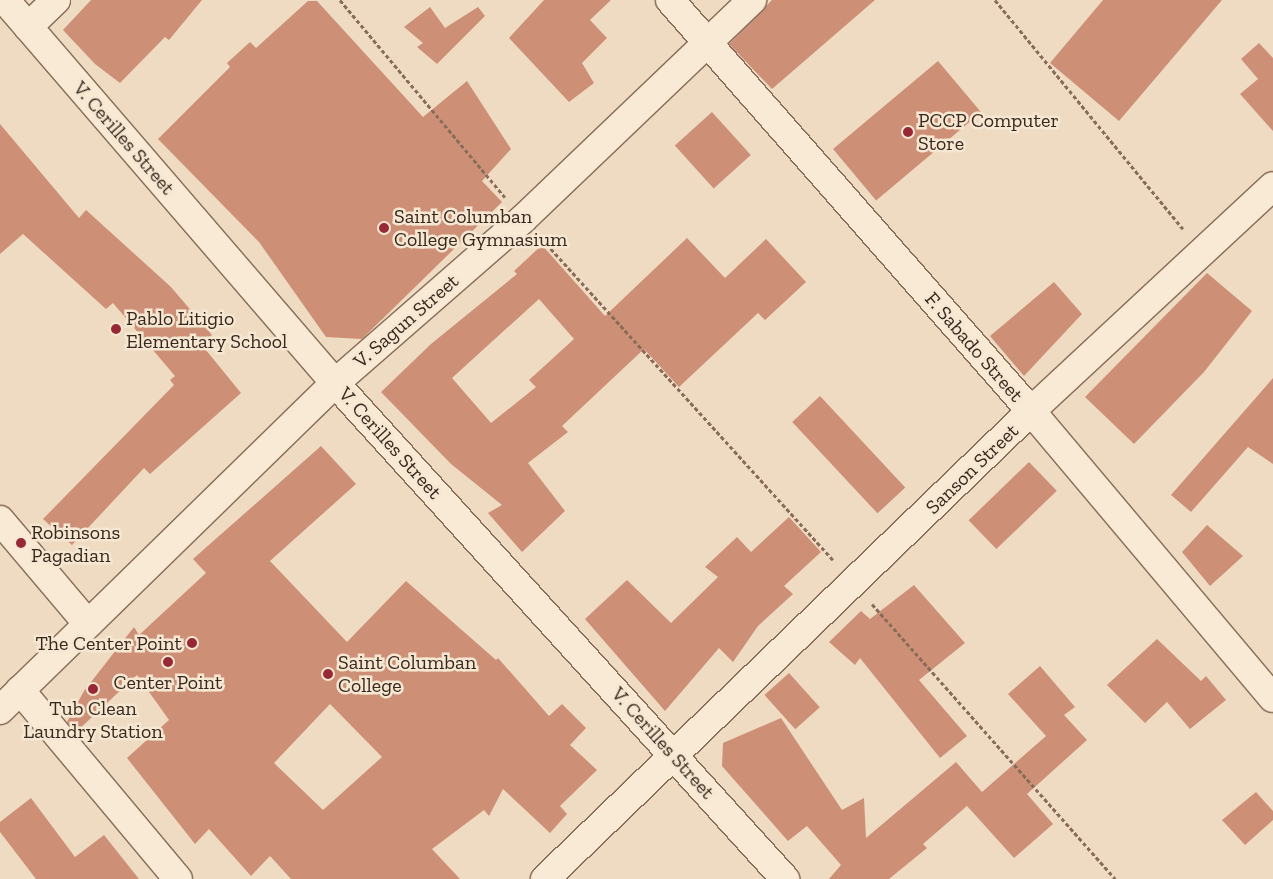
<!DOCTYPE html>
<style>
body{margin:0}
#map{position:relative;width:1273px;height:879px;overflow:hidden;background:#eedbc2;font-family:"Zilla Slab",serif}
div>[style]{position:absolute}
[style*='--x']{left:calc(var(--x)*1px);top:calc(var(--y)*1px);width:calc(var(--w)*1px);rotate:calc(var(--a)*1deg)}
.building>*{inset:0;background:#cd9077;transform-origin:0 0}
.path>*{height:3px;margin-top:-1.5px;transform-origin:0;background:repeating-linear-gradient(90deg,#886c59 0 4px,transparent 0 6.5px)}
.roads{filter:drop-shadow(1px 0 #886c59) drop-shadow(-1px 0 #886c59) drop-shadow(0 1px #886c59) drop-shadow(0 -1px #886c59)}
.minor>*{height:28px;margin:-14px;padding:0 14px;transform-origin:14px;border-radius:14px;background:#f9ead5}
.dots>*{width:14px;height:14px;translate:-50% -50%;box-sizing:border-box;border:2px solid #f5e7d1;border-radius:50%}
span{translate:-50% -50%;white-space:nowrap;text-align:center;line-height:1.15;-webkit-text-stroke:5px #f5e7d1;paint-order:stroke}
.poi-label{font-size:20px;color:#38271d}
.left{translate:0 -50%;text-align:left}
.right{translate:-100% -50%;text-align:right}
.street-label{font-size:20px;color:#38271d}
</style>
<div id="map">
<div class="building">
<i style="clip-path:polygon(91px 0,202px 0,169px 40px,165px 37px,120px 83px,95px 64px,63px 30px)"></i>
<i style="clip-path:polygon(544px 0,611px 0,590px 20px,607px 38px,582px 63px,594px 83px,569px 102px,509px 38px)"></i>
<i style="clip-path:polygon(772px 0,875px 0,772px 89px,729px 44px)"></i>
<i style="clip-path:polygon(1103px 0,1222px 0,1119px 121px,1050px 63px)"></i>
<i style="clip-path:polygon(308px 1px,317px 1px,423px 117px,467px 81px,511px 149px,482px 181px,502px 202px,362px 339px,326px 337px,259px 242px,158px 139px,230px 67px,227px 63px,250px 42px,256px 48px)"></i>
<i style="clip-path:polygon(430px 7px,445px 28px,478px 7px,485px 16px,437px 64px,417px 47px,423px 43px,404px 27px)"></i>
<i style="clip-path:polygon(1259px 43px,1273px 58px,1273px 131px,1240px 94px,1258px 79px,1241px 59px)"></i>
<i style="left:938px;top:61px;width:67px;height:137px;rotate:50deg"></i>
<i style="left:712px;top:112px;width:58px;height:50px;rotate:48deg"></i>
<i style="clip-path:polygon(0 124px,79px 218px,86px 210px,171px 287px,212px 335px,201px 344px,241px 393px,150px 474px,144px 468px,72px 545px,43px 519px,174px 385px,170px 380px,175px 376px,113px 303px,106px 309px,23px 234px,0 254px)"></i>
<i style="clip-path:polygon(evenodd,687px 238px,725px 278px,766px 239px,806px 282px,765px 320px,758px 313px,679px 387px,644px 349px,562px 426px,568px 432px,528px 463px,565px 511px,522px 552px,488px 513px,502px 505px,451px 464px,381px 392px,431px 344px,517px 274px,514px 271px,542px 245px,605px 316px,687px 238px,539px 299px,574px 339px,529px 380px,536px 387px,491px 423px,452px 378px,539px 299px)"></i>
<i style="clip-path:polygon(1207px 273px,1252px 311px,1204px 372px,1134px 444px,1085px 397px)"></i>
<i style="clip-path:polygon(1054px 282px,1082px 314px,1024px 376px,990px 336px)"></i>
<i style="clip-path:polygon(1273px 378px,1273px 464px,1248px 447px,1191px 512px,1171px 495px)"></i>
<i style="left:820px;top:396px;width:125px;height:38px;rotate:47deg"></i>
<i style="clip-path:polygon(evenodd,321px 446px,356px 484px,270px 561px,347px 642px,406px 581px,496px 660px,498px 658px,549px 716px,562px 704px,586px 728px,570px 745px,597px 770px,560px 806px,567px 814px,550px 833px,503px 789px,489px 816px,484px 810px,432px 849px,460px 879px,291px 879px,270px 856px,251px 876px,209px 829px,195px 844px,127px 758px,169px 720px,137px 675px,76px 732px,67px 722px,84px 691px,134px 627px,139px 635px,206px 573px,193px 559px,321px 446px,330px 704px,382px 757px,323px 810px,274px 763px,330px 704px)"></i>
<i style="left:1029px;top:462px;width:40px;height:84px;rotate:46deg"></i>
<i style="clip-path:polygon(789px 517px,821px 552px,784px 586px,793px 594px,758px 626px,733px 662px,719px 648px,665px 711px,585px 619px,627px 580px,671px 623px,718px 577px,705px 567px,737px 537px,751px 552px)"></i>
<i style="clip-path:polygon(1207px 525px,1243px 556px,1210px 586px,1182px 552px)"></i>
<i style="clip-path:polygon(914px 585px,965px 643px,919px 680px,967px 736px,940px 758px,860px 658px,855px 665px,829px 642px,861px 611px,870px 619px)"></i>
<i style="clip-path:polygon(1157px 639px,1201px 681px,1206px 676px,1226px 700px,1190px 729px,1167px 702px,1145px 723px,1107px 685px)"></i>
<i style="clip-path:polygon(1040px 666px,1075px 707px,1064px 715px,1087px 740px,1027px 794px,1053px 824px,1014px 858px,967px 806px,923px 844px,927px 848px,889px 879px,829px 879px,841px 865px,807px 826px,788px 841px,722px 766px,723px 743px,781px 718px,842px 810px,864px 798px,866px 838px,956px 762px,982px 792px,1046px 736px,1008px 694px)"></i>
<i style="left:789px;top:673px;width:46px;height:33px;rotate:48deg"></i>
<i style="clip-path:polygon(1256px 792px,1273px 811px,1273px 820px,1245px 845px,1222px 820px)"></i>
<i style="clip-path:polygon(31px 798px,75px 857px,104px 835px,139px 879px,36px 879px,0 832px,0 822px)"></i>
</div>
<div class="path">
<i style="--x:340;--y:0;--w:257;--a:50.1"></i>
<i style="--x:995;--y:0;--w:296;--a:50.6"></i>
<i style="--x:542;--y:239;--w:433;--a:47.8"></i>
<i style="--x:872;--y:604;--w:367;--a:48.5"></i>
</div>
<div class="roads">
<div class="minor">
<i style="--x:5;--y:0;--w:506;--a:49.25"></i>
<i style="--x:335;--y:383;--w:670;--a:47.78"></i>
<i style="--x:670;--y:0;--w:547;--a:48.71"></i>
<i style="--x:1031;--y:411;--w:375;--a:49.9"></i>
<i style="--x:28;--y:27;--w:39;--a:-44"></i>
<i style="--x:0;--y:520;--w:136;--a:49.8"></i>
<i style="--x:20;--y:690;--w:246;--a:50.1"></i>
<i style="--x:0;--y:710;--w:468;--a:-44.3"></i>
<i style="--x:335;--y:383;--w:249;--a:-41.1"></i>
<i style="--x:523;--y:219;--w:317;--a:-43.7"></i>
<i style="--x:545;--y:879;--w:675;--a:-43.92"></i>
<i style="--x:1031;--y:411;--w:330;--a:-42.9"></i>
</div>
</div>
<div class="dots">
<i style="left:908px;top:132px;background:#972937"></i>
<i style="left:384px;top:228px;background:#972937"></i>
<i style="left:116px;top:329px;background:#972937"></i>
<i style="left:21px;top:543px;background:#972937"></i>
<i style="left:192px;top:643px;background:#972937"></i>
<i style="left:168px;top:662px;background:#972937"></i>
<i style="left:328px;top:674px;background:#972937"></i>
<i style="left:93px;top:689px;background:#972937"></i>
</div>
<div class="poi-label">
<span class="left" style="left:918px;top:132px">PCCP Computer<br>Store</span>
<span class="left" style="left:394px;top:228px">Saint Columban<br>College Gymnasium</span>
<span class="left" style="left:126px;top:330px">Pablo Litigio<br>Elementary School</span>
<span class="left" style="left:31px;top:544px">Robinsons<br>Pagadian</span>
<span class="right" style="left:182px;top:643px">The Center Point</span>
<span class="left" style="left:338px;top:674px">Saint Columban<br>College</span>
<span style="left:168px;top:682px">Center Point</span>
<span style="left:93px;top:720px">Tub Clean<br>Laundry Station</span>
</div>
<div class="street-label">
<span style="left:124px;top:138px;rotate:49deg">V. Cerilles Street</span>
<span style="left:406px;top:321px;rotate:-41deg">V. Sagun Street</span>
<span style="left:974px;top:347px;rotate:49deg">F. Sabado Street</span>
<span style="left:390px;top:443px;rotate:48deg">V. Cerilles Street</span>
<span style="left:972px;top:469px;rotate:-44deg">Sanson Street</span>
<span style="left:663px;top:743px;rotate:48deg">V. Cerilles Street</span>
</div>
</div>
